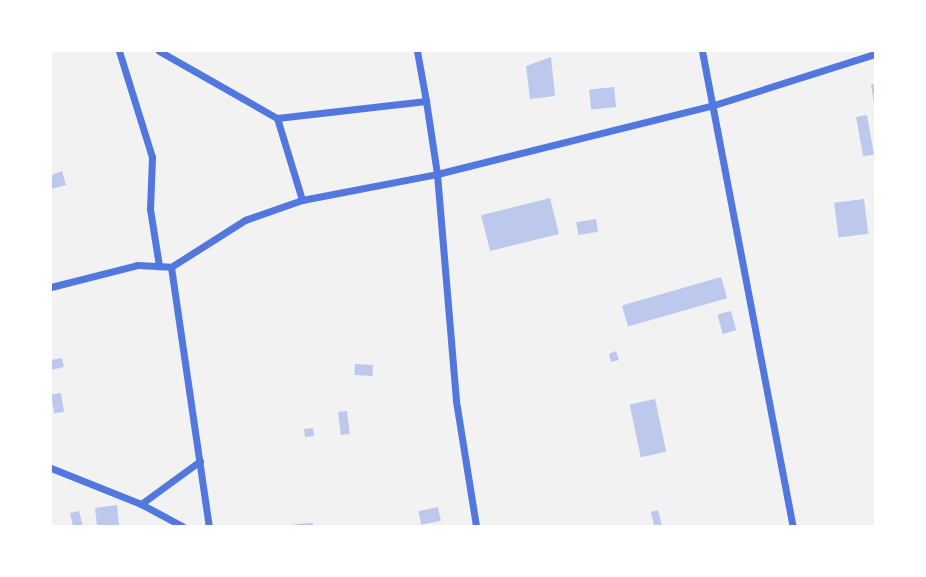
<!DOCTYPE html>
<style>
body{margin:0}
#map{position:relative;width:926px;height:577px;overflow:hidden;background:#f2f2f2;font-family:"Exo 2",sans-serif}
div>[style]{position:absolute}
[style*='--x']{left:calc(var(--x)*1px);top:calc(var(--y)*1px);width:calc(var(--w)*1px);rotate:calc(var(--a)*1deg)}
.building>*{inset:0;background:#bdc9ec;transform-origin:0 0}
.minor>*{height:7px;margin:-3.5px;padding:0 3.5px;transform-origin:3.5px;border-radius:3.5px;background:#5277de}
span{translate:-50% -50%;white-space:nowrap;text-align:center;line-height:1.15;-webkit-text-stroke:7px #fff;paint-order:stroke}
.frame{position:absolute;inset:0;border:52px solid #fff;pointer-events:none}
</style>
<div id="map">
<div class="building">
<i style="clip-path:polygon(551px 57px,555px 96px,530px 99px,526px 66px)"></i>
<i style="clip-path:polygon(875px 84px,875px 103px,874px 103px,871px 85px)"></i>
<i style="left:614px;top:87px;width:20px;height:25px;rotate:84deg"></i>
<i style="left:867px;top:115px;width:40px;height:11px;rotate:80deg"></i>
<i style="clip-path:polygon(62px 171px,66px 185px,51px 189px,51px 175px)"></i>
<i style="left:550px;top:198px;width:37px;height:71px;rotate:76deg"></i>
<i style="left:864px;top:199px;width:35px;height:30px;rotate:83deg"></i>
<i style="left:596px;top:219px;width:13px;height:20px;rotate:81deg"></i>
<i style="left:721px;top:277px;width:22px;height:103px;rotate:74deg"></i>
<i style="left:731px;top:311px;width:20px;height:14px;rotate:75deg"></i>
<i style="clip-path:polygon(616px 351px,619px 360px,611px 362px,609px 354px)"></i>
<i style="clip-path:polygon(62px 358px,64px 367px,51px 370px,51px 360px)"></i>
<i style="left:355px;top:364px;width:18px;height:11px;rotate:3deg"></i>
<i style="left:61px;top:393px;width:19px;height:10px;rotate:81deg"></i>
<i style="left:655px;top:399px;width:54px;height:26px;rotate:78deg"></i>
<i style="left:347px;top:411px;width:23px;height:9px;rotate:83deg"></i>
<i style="left:313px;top:428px;width:8px;height:9px;rotate:83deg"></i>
<i style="clip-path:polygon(117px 505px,119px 526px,97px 526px,95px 508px)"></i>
<i style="left:438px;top:507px;width:14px;height:20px;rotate:78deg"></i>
<i style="clip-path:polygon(658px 510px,662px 526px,654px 526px,651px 512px)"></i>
<i style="clip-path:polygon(79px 511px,83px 526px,73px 526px,70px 513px)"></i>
<i style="clip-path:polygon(313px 523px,313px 526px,295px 526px,295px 524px)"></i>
</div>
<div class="minor">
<i style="--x:119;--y:51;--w:111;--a:72.7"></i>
<i style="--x:152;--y:157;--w:52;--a:92.2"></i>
<i style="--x:150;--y:209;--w:58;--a:81"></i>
<i style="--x:159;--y:51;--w:136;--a:29.6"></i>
<i style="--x:277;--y:118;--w:86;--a:73"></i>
<i style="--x:302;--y:200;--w:60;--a:160.7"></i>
<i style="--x:245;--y:220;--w:88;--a:147.6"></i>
<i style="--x:171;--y:267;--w:262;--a:81.7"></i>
<i style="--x:417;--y:51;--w:51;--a:79.8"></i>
<i style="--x:702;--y:51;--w:484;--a:79.2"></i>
<i style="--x:277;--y:118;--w:150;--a:-6.5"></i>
<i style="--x:426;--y:101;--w:74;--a:81.4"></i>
<i style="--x:437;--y:174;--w:228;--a:85.2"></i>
<i style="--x:456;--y:401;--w:127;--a:80.9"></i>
<i style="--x:302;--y:200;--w:137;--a:-10.9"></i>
<i style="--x:437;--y:174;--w:285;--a:-14"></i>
<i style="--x:714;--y:105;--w:169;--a:-17.6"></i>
<i style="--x:51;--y:287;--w:89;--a:-14.3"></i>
<i style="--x:137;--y:265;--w:34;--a:3"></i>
<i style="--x:51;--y:468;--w:97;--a:21.8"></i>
<i style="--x:141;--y:504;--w:73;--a:-36.1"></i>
<i style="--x:141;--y:504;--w:47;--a:28.2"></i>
</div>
<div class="frame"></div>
</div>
